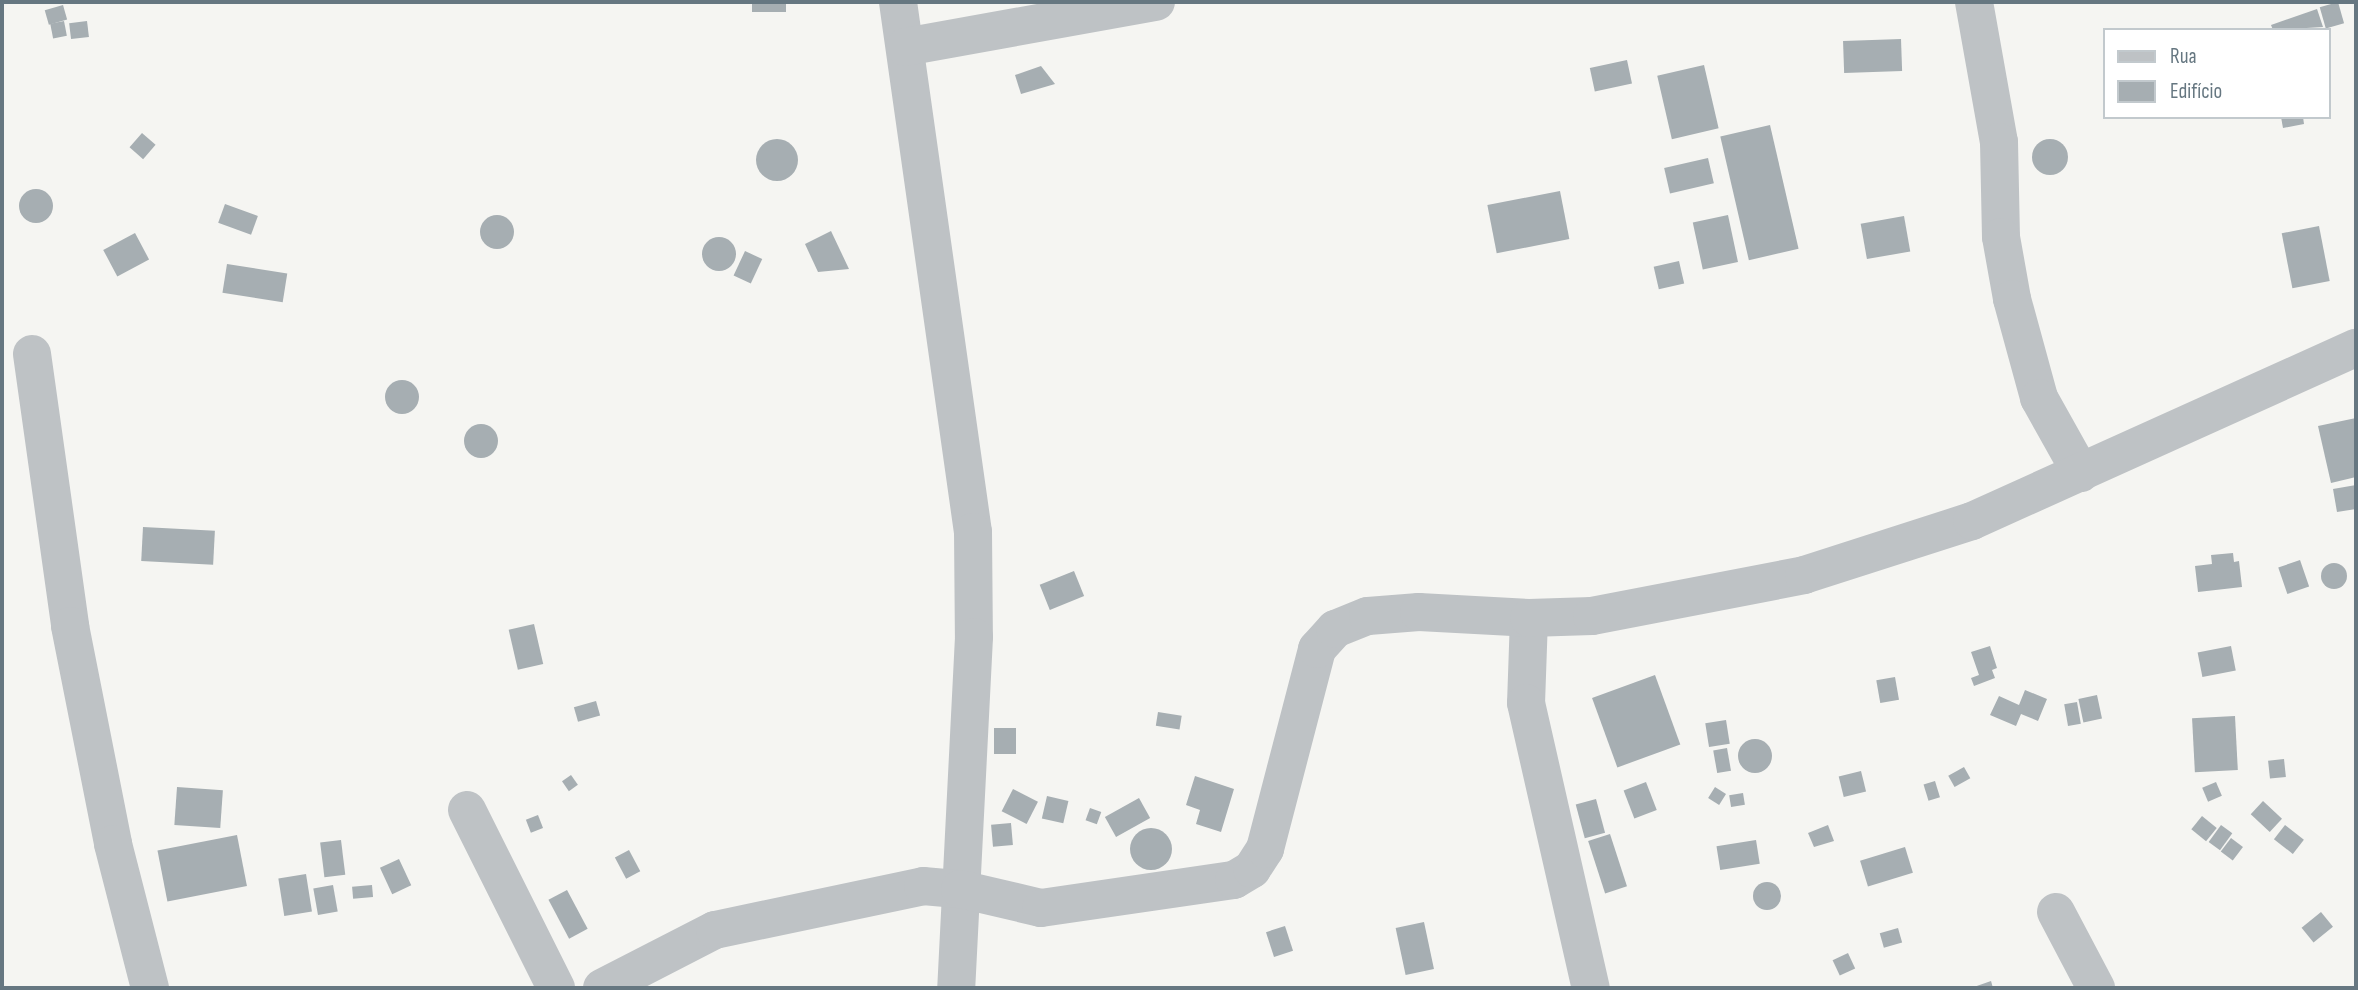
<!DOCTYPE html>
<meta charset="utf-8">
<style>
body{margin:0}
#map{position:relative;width:2358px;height:990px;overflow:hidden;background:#f5f5f2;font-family:"Sofia Sans Condensed",sans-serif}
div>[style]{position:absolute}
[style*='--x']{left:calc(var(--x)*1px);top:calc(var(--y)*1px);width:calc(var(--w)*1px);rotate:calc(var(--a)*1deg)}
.building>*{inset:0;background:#a6aeb2;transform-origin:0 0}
.round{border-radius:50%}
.street>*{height:38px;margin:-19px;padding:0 19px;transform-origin:19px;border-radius:19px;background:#bec2c5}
span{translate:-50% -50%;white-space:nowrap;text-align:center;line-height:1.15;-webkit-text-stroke:7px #fff;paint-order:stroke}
.frame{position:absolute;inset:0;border:4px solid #667781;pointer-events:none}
.legend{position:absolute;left:2103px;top:28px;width:228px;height:91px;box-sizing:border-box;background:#fff;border:2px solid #c2c9cd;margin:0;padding:9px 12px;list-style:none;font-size:21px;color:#667781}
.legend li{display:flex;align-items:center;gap:14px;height:35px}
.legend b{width:35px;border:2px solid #c2c9cd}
</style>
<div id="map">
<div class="building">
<i style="left:752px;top:2px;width:34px;height:10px"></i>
<i style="left:2338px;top:2px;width:22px;height:19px;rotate:74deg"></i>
<i style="left:63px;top:5px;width:15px;height:19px;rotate:74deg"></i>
<i style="clip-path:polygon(2317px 9px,2323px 27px,2273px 30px,2271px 25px)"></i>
<i style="left:64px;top:21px;width:15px;height:14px;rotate:79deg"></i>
<i style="left:87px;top:21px;width:16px;height:18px;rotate:83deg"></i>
<i style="left:1901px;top:39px;width:32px;height:58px;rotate:88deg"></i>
<i style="left:1627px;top:60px;width:24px;height:38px;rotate:78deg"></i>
<i style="left:1704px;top:65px;width:65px;height:48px;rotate:77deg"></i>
<i style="clip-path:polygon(1041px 66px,1055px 84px,1021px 94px,1015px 75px)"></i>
<i style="clip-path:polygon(2281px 117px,2303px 117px,2304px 124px,2283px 128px)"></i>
<i style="left:1770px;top:125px;width:127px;height:51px;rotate:77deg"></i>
<i style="left:142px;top:133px;width:18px;height:19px;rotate:41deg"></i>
<i class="round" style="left:2032px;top:139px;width:36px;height:36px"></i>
<i class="round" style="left:756px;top:139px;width:42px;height:42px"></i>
<i style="left:1708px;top:158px;width:26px;height:45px;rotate:77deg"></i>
<i class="round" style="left:19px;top:189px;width:34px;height:34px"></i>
<i style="left:1560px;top:191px;width:49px;height:74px;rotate:79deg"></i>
<i style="left:225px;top:204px;width:35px;height:20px;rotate:20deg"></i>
<i class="round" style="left:480px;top:215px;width:34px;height:34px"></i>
<i style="left:1728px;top:215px;width:48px;height:36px;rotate:78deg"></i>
<i style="left:1904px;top:216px;width:36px;height:44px;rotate:80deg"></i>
<i style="left:2319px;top:226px;width:56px;height:38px;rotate:79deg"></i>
<i style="clip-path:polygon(831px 231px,849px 269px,818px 272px,805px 244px)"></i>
<i style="left:135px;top:233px;width:30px;height:36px;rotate:62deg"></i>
<i class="round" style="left:702px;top:237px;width:34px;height:34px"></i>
<i style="left:745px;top:251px;width:19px;height:27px;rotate:25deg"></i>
<i style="left:1679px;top:261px;width:23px;height:26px;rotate:77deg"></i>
<i style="left:227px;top:264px;width:61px;height:29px;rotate:9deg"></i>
<i class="round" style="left:385px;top:380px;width:34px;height:34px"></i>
<i style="clip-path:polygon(2356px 418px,2356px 477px,2331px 483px,2318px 426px)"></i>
<i class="round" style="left:464px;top:424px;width:34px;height:34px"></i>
<i style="clip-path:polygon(2356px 485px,2356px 509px,2337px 512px,2333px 489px)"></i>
<i style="left:143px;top:527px;width:72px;height:34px;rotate:3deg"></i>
<i style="clip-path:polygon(2233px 553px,2234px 562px,2239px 561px,2242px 587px,2198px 592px,2195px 566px,2212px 564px,2211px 555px)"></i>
<i style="left:2300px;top:560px;width:28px;height:23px;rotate:71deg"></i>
<i class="round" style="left:2321px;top:563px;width:26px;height:26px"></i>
<i style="left:1074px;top:571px;width:27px;height:37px;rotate:68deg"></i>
<i style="left:534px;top:624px;width:41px;height:26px;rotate:77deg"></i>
<i style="clip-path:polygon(1990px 646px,1997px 668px,1992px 670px,1995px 678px,1974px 686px,1971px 678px,1979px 675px,1971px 652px)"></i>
<i style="left:2231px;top:646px;width:25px;height:34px;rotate:79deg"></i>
<i style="left:1655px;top:675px;width:74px;height:67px;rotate:70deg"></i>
<i style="left:1895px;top:677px;width:23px;height:19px;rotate:80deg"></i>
<i style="clip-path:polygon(2025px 690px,2047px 699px,2038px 721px,2021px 714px,2016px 726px,1990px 715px,1999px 696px,2019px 705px)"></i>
<i style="left:2097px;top:695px;width:24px;height:19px;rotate:78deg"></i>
<i style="left:596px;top:701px;width:15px;height:23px;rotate:74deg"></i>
<i style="left:2077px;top:702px;width:22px;height:13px;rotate:80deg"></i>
<i style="left:1158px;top:712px;width:24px;height:14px;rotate:9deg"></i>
<i style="left:2235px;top:716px;width:54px;height:43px;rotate:87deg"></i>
<i style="left:1726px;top:720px;width:24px;height:21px;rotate:81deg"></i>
<i style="left:1016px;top:728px;width:26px;height:22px;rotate:90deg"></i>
<i class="round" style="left:1738px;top:739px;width:34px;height:34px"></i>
<i style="left:1727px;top:748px;width:23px;height:14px;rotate:80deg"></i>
<i style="left:2284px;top:759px;width:18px;height:16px;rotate:84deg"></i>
<i style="left:1964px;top:767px;width:13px;height:18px;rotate:61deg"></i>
<i style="left:1861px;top:771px;width:21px;height:23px;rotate:76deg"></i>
<i style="left:571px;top:775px;width:12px;height:11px;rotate:55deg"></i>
<i style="clip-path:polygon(1195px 776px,1234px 789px,1221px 832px,1196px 824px,1200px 810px,1186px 805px)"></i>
<i style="left:1935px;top:781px;width:17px;height:12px;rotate:73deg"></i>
<i style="left:1646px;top:782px;width:30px;height:24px;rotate:69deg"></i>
<i style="left:2216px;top:782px;width:15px;height:15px;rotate:67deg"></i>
<i style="left:177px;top:787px;width:46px;height:38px;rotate:4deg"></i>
<i style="left:1715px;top:787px;width:13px;height:13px;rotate:32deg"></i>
<i style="left:1013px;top:789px;width:28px;height:25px;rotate:27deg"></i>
<i style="left:1743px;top:793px;width:12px;height:14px;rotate:81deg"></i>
<i style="left:1047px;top:796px;width:22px;height:23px;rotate:13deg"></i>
<i style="left:1139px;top:798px;width:23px;height:39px;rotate:61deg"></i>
<i style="left:1596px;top:799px;width:35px;height:21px;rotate:75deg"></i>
<i style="left:2263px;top:801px;width:26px;height:18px;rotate:43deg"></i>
<i style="left:1090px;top:808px;width:12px;height:13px;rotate:20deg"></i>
<i style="left:538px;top:815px;width:14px;height:13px;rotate:69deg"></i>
<i style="left:2202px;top:816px;width:19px;height:17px;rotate:39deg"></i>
<i style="left:1011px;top:823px;width:22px;height:20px;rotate:85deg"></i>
<i style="clip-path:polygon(1828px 825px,1834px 841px,1814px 847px,1808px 833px)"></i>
<i style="left:2221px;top:825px;width:14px;height:21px;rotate:36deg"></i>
<i style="left:2285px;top:825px;width:24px;height:18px;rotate:38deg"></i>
<i class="round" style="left:1130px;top:828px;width:42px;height:42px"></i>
<i style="left:1610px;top:834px;width:55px;height:23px;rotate:72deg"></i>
<i style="left:237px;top:835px;width:52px;height:81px;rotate:79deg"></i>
<i style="left:2231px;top:838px;width:15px;height:17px;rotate:37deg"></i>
<i style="left:341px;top:840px;width:35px;height:21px;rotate:83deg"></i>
<i style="left:1756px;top:840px;width:24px;height:40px;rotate:81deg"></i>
<i style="left:1905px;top:847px;width:27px;height:47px;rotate:73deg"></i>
<i style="left:629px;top:850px;width:24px;height:16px;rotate:62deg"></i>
<i style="left:399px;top:859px;width:29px;height:21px;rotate:65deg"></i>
<i style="left:306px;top:874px;width:38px;height:28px;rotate:81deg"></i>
<i class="round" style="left:1753px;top:882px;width:28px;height:28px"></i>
<i style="left:333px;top:885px;width:27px;height:20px;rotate:80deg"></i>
<i style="left:372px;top:885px;width:12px;height:20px;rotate:85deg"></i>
<i style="left:567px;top:890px;width:44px;height:21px;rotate:62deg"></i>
<i style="left:2321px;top:912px;width:19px;height:25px;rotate:51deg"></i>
<i style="left:1424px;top:922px;width:48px;height:29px;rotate:78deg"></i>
<i style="left:1285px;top:926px;width:26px;height:20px;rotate:72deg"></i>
<i style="left:1898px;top:928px;width:15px;height:19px;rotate:74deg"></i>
<i style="left:1848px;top:953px;width:17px;height:17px;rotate:65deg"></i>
<i style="clip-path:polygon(1991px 981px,1993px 988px,1971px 988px)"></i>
</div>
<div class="street">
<i style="--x:898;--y:2;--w:535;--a:81.95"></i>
<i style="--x:973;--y:532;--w:105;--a:89.5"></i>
<i style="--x:974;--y:637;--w:351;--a:92.9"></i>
<i style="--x:1974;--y:2;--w:142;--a:79.9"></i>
<i style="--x:1999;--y:142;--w:95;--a:88.8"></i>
<i style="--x:2001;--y:237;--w:63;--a:79.9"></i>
<i style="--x:2012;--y:299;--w:103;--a:74.7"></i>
<i style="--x:2039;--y:398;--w:86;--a:60.8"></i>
<i style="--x:905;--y:47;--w:255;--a:-10.2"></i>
<i style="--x:32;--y:354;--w:275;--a:82"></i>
<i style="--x:70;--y:626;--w:222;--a:78.8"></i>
<i style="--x:113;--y:844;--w:149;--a:75.6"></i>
<i style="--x:1529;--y:618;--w:85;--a:92"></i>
<i style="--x:1526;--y:703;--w:292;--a:77.2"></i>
<i style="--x:467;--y:810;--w:199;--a:63.4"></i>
<i style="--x:2056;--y:912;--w:86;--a:62.2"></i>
<i style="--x:602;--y:988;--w:127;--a:-27.2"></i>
<i style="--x:715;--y:930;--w:213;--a:-11.9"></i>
<i style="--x:923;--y:886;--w:37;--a:5"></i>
<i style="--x:960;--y:889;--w:83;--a:13.2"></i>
<i style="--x:1041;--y:908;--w:195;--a:-8.3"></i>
<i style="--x:1234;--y:880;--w:21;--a:-31"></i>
<i style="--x:1252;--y:869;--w:24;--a:-57"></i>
<i style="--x:1265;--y:849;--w:207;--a:-75.4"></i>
<i style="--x:1317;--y:649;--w:27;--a:-48"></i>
<i style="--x:1335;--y:629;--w:35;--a:-22"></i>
<i style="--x:1368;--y:616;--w:51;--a:-4.5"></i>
<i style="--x:1419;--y:612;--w:110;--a:3.1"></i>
<i style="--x:1529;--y:618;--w:63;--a:-1.8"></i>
<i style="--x:1592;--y:616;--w:216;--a:-10.9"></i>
<i style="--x:1804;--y:575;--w:176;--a:-17.8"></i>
<i style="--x:1972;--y:521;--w:421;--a:-24.3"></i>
</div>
<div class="frame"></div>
<ul class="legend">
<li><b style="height:9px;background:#bec2c5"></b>Rua</li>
<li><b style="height:19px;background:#a6aeb2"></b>Edifício</li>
</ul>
</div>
